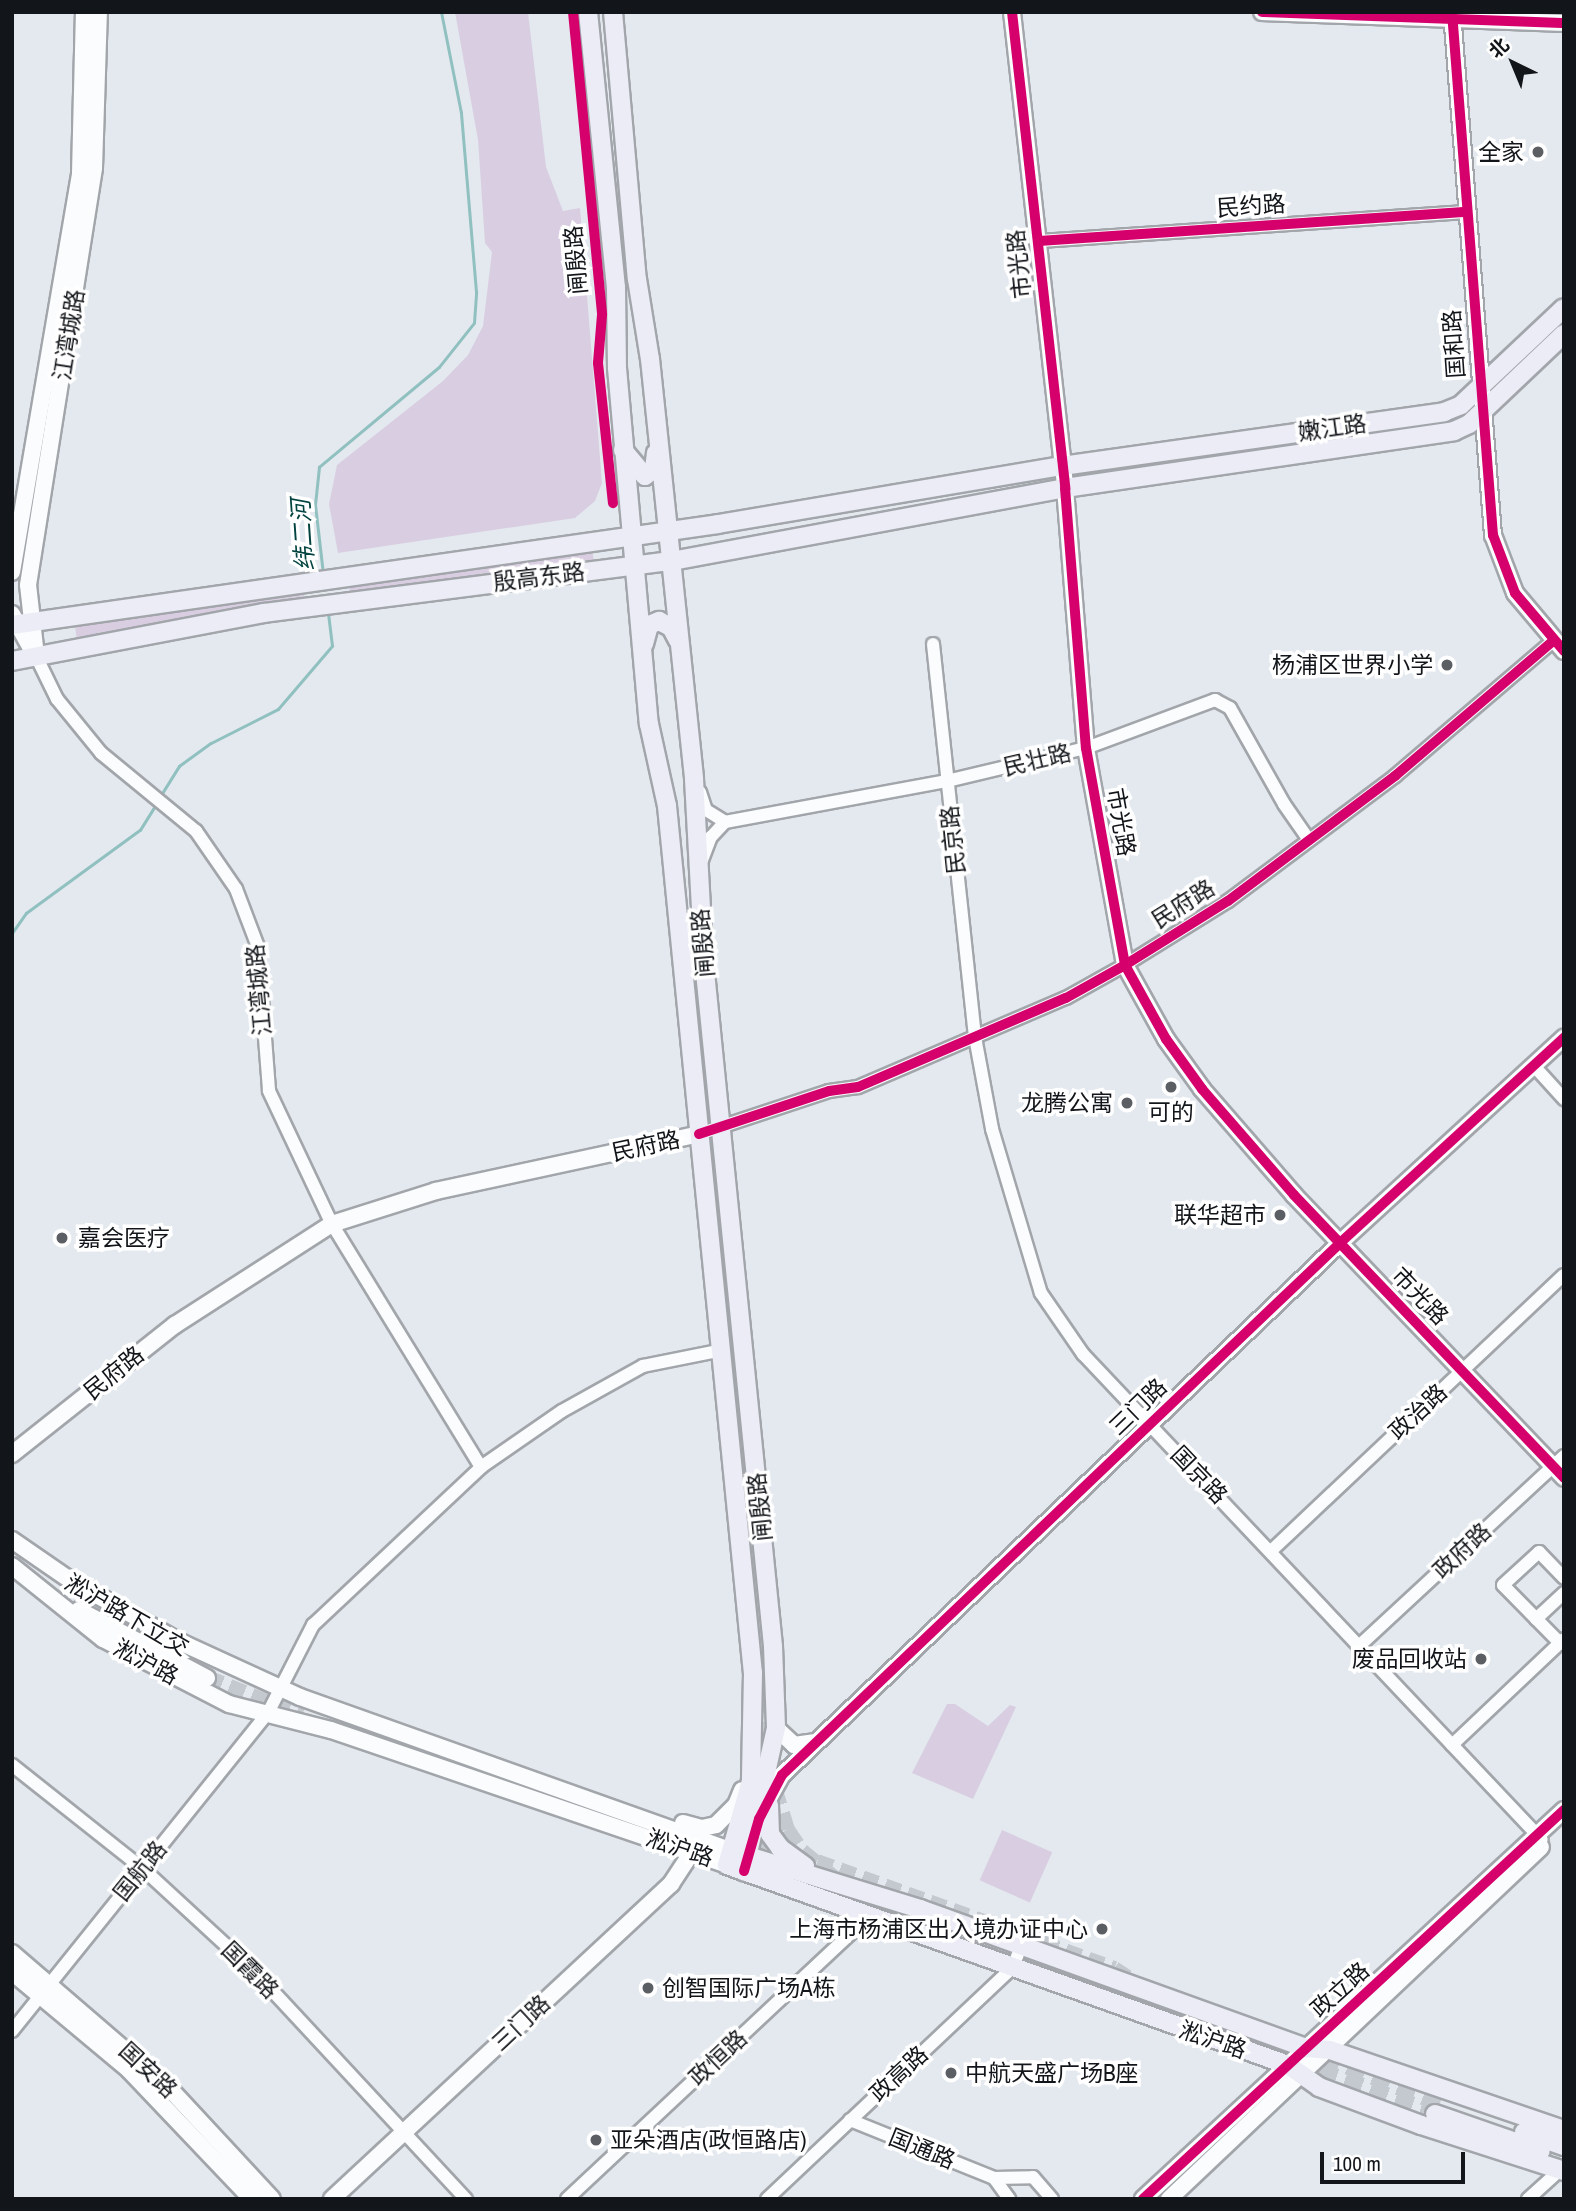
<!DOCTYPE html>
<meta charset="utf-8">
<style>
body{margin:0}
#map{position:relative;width:1576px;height:2211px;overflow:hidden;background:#e3e9ef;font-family:"Archivo Narrow","Noto Sans SC",sans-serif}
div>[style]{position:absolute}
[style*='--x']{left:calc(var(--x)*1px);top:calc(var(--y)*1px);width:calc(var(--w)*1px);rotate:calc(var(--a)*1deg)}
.green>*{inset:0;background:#d9cee1;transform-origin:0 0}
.stream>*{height:2.5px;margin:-1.25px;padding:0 1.25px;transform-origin:1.25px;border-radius:1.25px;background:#90c0bf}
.secondary-tunnel>*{height:16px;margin-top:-8px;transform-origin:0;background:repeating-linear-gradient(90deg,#c4c9cf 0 16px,transparent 0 24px)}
.primary-tunnel>*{height:18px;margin-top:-9px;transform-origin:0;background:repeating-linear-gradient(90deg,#c4c9cf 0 18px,transparent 0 27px)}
.roads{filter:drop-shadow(2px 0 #a2a6ab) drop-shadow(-2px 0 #a2a6ab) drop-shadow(0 2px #a2a6ab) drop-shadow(0 -2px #a2a6ab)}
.street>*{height:12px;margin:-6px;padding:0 6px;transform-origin:6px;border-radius:6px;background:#fbfcfd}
.secondary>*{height:16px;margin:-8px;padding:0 8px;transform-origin:8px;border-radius:8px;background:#fbfcfd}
.primary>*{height:18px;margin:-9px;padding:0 9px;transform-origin:9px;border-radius:9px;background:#ececf6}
.cycleway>*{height:10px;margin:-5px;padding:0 5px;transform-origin:5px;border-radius:5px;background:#d6006c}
.dots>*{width:19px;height:19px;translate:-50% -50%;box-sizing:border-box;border:4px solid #fff;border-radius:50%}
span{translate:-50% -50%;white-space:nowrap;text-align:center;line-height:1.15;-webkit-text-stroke:7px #fff;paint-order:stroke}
.poi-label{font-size:23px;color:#121519}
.right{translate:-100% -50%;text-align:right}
.left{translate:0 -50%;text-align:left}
.street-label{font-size:23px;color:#121519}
.water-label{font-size:24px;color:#034441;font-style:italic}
.frame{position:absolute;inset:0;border:14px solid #121519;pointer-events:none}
.north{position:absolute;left:1478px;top:28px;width:70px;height:70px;-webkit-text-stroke:5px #fff;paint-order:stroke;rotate:317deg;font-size:19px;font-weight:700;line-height:28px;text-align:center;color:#121519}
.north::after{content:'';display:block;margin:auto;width:24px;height:32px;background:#121519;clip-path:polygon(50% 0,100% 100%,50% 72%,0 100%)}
.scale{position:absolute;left:1320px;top:2152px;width:145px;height:32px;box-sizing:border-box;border:4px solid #121519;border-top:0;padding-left:9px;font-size:21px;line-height:24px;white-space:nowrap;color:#121519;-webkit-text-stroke:5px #fff;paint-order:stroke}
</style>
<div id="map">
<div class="green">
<i style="clip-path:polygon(455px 12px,528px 12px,546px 167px,563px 211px,580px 208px,602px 483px,595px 501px,575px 518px,338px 553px,329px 504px,337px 465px,443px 381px,468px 355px,483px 326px,492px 252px,485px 243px,478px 140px)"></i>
<i style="clip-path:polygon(592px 547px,594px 564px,350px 594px,349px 587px)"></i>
<i style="clip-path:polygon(304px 592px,304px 598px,77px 641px,75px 626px)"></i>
<i style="clip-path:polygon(947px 1704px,955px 1704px,988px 1726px,1010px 1705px,1016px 1707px,973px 1799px,912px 1773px)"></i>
<i style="left:1002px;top:1830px;width:55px;height:55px;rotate:24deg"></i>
</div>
<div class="stream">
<i style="--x:323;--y:574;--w:69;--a:-96.6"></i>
<i style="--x:315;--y:505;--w:38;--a:-84"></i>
<i style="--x:319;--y:467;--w:156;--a:-39.8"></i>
<i style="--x:439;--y:367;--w:56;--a:-51.5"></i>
<i style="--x:474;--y:323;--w:31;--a:-86"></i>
<i style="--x:476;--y:292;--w:180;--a:-94.8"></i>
<i style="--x:461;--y:113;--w:103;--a:-101.2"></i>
<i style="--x:161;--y:795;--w:34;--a:-58"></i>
<i style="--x:179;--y:766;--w:39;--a:-36"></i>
<i style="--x:211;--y:743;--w:75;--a:-26.9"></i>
<i style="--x:278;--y:709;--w:83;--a:-49.4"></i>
<i style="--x:332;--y:646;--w:34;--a:-97"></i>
<i style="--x:12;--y:933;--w:24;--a:-55"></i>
<i style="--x:26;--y:913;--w:141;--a:-36.1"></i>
<i style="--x:140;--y:830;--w:31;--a:-58"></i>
</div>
<div class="secondary-tunnel">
<i style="--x:207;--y:1678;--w:102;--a:21.8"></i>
<i style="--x:703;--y:1835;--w:117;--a:13.3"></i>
<i style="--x:817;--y:1862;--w:316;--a:19.8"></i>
<i style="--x:1114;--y:1969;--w:20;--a:33"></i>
</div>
<div class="primary-tunnel">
<i style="--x:760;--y:1695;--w:73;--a:86.9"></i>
<i style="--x:773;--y:1788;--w:44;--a:72.8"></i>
<i style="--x:786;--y:1830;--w:27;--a:56"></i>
<i style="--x:801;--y:1852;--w:45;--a:39.6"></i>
<i style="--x:1323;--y:2056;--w:126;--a:21.9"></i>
<i style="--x:1294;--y:2062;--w:150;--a:20.2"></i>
</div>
<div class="roads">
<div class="street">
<i style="--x:1039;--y:241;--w:429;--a:-3.9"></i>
<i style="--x:933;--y:644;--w:395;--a:83.9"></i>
<i style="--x:975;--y:1037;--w:94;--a:79.5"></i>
<i style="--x:992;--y:1129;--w:171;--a:73.4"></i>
<i style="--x:1041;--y:1293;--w:74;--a:55.5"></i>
<i style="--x:1083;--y:1354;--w:668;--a:46.64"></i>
<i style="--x:36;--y:656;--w:48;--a:64"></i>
<i style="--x:57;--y:699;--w:70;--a:50.8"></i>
<i style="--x:101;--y:753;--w:123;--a:39.4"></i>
<i style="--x:196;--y:831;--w:70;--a:55.4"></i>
<i style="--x:236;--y:889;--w:62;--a:69.2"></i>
<i style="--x:258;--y:947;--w:144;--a:85.6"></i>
<i style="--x:269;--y:1091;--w:147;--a:64.7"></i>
<i style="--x:332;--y:1224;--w:285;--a:58.5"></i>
<i style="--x:700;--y:792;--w:19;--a:72"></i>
<i style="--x:706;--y:810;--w:22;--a:32"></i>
<i style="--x:725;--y:822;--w:226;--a:-10.5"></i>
<i style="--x:947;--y:781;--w:143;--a:-13.4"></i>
<i style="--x:1086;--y:748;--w:138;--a:-20.4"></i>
<i style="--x:1215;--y:700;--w:17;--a:28"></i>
<i style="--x:1230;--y:708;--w:110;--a:60.6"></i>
<i style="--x:1284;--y:804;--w:44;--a:55.2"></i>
<i style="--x:702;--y:860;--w:25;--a:-69"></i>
<i style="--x:711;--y:837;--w:21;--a:-47"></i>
<i style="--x:1534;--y:1066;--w:45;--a:47.7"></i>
<i style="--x:699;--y:1134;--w:137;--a:-18.3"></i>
<i style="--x:829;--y:1091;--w:29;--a:-8"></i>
<i style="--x:858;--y:1087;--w:226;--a:-23.2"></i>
<i style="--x:1066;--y:998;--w:68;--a:-29.2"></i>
<i style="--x:1125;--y:965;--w:121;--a:-31.9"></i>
<i style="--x:1228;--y:901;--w:209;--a:-36.8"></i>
<i style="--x:1395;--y:776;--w:209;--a:-40.5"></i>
<i style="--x:1272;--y:1550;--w:401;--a:-43.3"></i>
<i style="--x:1536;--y:1619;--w:38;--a:-43"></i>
<i style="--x:1560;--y:1643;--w:81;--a:-134.5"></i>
<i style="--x:1503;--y:1585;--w:49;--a:-42.5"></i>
<i style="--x:1539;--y:1552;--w:36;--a:46"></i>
<i style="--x:1359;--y:1646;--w:280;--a:-42.8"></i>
<i style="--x:1452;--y:1745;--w:154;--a:-43.4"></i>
<i style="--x:12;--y:1765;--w:166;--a:38.4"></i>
<i style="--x:142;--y:1868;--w:154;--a:42.6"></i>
<i style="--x:255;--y:1972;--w:310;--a:47.1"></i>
<i style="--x:12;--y:2031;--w:410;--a:-51.2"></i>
<i style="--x:269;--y:1711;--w:97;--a:-62.9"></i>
<i style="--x:313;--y:1625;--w:231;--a:-43.2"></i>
<i style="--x:481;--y:1467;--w:98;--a:-34.7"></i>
<i style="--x:562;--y:1411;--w:93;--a:-29.1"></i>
<i style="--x:643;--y:1366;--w:81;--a:-11.4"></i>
<i style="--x:850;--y:2120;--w:155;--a:21.9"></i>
<i style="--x:994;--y:2178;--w:39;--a:-1"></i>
<i style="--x:1033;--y:2177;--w:29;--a:49"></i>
<i style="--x:994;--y:2178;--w:26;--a:54"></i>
<i style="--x:567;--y:2199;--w:412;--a:-43.1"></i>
<i style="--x:767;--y:2199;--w:338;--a:-43.3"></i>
<i style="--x:1013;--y:1967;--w:26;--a:-69"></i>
<i style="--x:1528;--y:2199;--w:43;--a:-42.2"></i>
</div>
<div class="secondary">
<i style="--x:1012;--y:12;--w:479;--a:83.6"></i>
<i style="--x:1065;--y:488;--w:261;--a:85.4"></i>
<i style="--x:1086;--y:748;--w:220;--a:79.8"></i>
<i style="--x:1125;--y:965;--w:85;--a:61"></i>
<i style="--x:1166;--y:1039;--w:62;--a:54.2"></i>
<i style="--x:1202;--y:1089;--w:140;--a:49"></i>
<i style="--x:1294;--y:1195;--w:391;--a:46.3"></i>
<i style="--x:1262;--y:12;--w:302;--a:2.1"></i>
<i style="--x:1452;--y:12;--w:525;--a:85.52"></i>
<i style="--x:1493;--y:535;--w:62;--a:69.2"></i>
<i style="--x:1515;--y:593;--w:76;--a:49.8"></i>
<i style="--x:12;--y:572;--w:404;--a:-80.3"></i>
<i style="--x:80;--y:174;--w:162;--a:-88.6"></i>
<i style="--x:12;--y:614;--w:43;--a:61.1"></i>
<i style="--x:36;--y:656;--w:71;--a:-96.4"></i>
<i style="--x:28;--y:585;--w:422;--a:-81"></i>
<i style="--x:94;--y:168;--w:156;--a:-88.2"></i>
<i style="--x:12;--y:1454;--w:208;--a:-38.4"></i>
<i style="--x:175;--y:1325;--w:187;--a:-32.8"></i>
<i style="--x:332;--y:1224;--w:109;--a:-17.6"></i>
<i style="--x:436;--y:1191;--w:269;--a:-12.2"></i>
<i style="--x:12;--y:1540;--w:70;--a:34.6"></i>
<i style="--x:70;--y:1580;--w:126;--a:29.4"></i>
<i style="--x:180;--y:1642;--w:132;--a:24.6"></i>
<i style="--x:300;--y:1697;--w:470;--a:19.6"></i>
<i style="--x:12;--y:1566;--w:117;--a:38.7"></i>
<i style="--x:103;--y:1639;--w:142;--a:27.3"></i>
<i style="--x:229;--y:1704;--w:105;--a:14.3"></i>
<i style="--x:331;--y:1730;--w:418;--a:18.8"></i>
<i style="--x:79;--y:1610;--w:145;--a:28"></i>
<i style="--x:776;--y:1728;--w:25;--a:43"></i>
<i style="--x:794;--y:1745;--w:22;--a:-8"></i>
<i style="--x:763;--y:1809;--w:39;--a:-61"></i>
<i style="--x:782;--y:1775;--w:771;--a:-43.63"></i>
<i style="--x:1340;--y:1243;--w:304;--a:-42.5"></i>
<i style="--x:683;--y:1823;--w:20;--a:15"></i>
<i style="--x:702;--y:1828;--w:14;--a:-12"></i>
<i style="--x:716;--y:1825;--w:28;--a:-45"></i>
<i style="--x:736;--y:1805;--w:16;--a:-68"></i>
<i style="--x:12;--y:1953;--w:207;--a:40.7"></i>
<i style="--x:169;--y:2088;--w:151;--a:47.1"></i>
<i style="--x:12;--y:1972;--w:153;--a:39.9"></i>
<i style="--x:129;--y:2070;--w:178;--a:46.4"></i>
<i style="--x:332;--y:2199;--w:463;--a:-42.9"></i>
<i style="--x:671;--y:1884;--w:45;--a:-56.7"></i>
<i style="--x:1143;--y:2199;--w:573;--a:-42.74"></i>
<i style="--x:1169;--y:2199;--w:512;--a:-43.42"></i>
</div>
<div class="primary">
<i style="--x:588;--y:12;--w:276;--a:84.2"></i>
<i style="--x:616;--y:287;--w:81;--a:89.3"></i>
<i style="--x:617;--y:368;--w:357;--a:84.9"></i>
<i style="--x:649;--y:724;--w:84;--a:77.6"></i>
<i style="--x:667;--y:806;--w:871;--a:84.34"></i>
<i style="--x:753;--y:1673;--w:108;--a:91.1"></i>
<i style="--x:751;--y:1781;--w:87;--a:105.9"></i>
<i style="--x:727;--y:1865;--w:596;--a:19.62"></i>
<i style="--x:1288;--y:2065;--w:38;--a:35"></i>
<i style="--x:1319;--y:2087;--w:109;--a:20.4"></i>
<i style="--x:1421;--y:2125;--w:150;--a:17.8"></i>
<i style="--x:613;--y:12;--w:268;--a:84.9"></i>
<i style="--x:637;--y:279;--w:81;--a:80.8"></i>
<i style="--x:650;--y:359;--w:422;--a:84"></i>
<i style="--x:694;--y:779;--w:183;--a:86.9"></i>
<i style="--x:704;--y:962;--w:687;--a:84.24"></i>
<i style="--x:773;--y:1646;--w:82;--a:87.9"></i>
<i style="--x:776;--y:1728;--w:147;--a:102.6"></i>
<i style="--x:623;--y:450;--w:34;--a:50"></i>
<i style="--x:645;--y:476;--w:11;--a:-38"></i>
<i style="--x:654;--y:469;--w:16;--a:-83"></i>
<i style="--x:12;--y:625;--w:713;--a:-8.14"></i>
<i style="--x:718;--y:524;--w:349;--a:-9.6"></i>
<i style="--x:1062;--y:466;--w:386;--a:-8"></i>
<i style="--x:1444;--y:412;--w:18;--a:-22"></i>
<i style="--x:1461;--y:405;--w:141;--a:-43.3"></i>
<i style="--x:644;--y:644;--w:20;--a:-75"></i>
<i style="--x:649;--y:625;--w:11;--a:-22"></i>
<i style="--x:659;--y:621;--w:13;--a:27"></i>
<i style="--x:671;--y:627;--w:15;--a:62"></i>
<i style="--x:12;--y:661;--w:257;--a:-10.8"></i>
<i style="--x:264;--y:613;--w:411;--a:-7.3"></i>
<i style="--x:672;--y:561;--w:400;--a:-10.5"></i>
<i style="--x:1065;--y:488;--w:393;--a:-8.3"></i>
<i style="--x:1454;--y:431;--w:17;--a:-25"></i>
<i style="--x:1469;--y:424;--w:131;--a:-43.5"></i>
<i style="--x:769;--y:1805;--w:29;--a:88"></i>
<i style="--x:770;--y:1834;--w:17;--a:54"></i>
<i style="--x:780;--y:1848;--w:31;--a:36"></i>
<i style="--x:748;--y:1856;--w:180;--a:17.1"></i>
<i style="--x:920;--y:1909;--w:411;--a:19.8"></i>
<i style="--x:1307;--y:2048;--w:23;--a:5"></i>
<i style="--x:1330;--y:2050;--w:247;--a:18.9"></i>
<i style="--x:1435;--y:2114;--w:112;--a:19.2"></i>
<i style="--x:1524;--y:2132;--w:42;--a:19.3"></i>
</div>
</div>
<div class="cycleway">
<i style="--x:573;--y:12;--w:304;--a:84.5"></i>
<i style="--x:602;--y:315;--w:48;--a:94.8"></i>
<i style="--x:598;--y:363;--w:141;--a:83.9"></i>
<i style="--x:1012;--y:12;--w:479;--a:83.6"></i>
<i style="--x:1065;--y:488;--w:261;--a:85.4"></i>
<i style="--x:1086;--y:748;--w:220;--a:79.8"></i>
<i style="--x:1125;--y:965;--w:85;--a:61"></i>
<i style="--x:1166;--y:1039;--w:62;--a:54.2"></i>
<i style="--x:1202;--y:1089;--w:140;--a:49"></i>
<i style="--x:1294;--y:1195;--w:391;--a:46.3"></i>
<i style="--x:1262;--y:12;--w:302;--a:2.1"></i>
<i style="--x:1452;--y:12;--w:525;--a:85.52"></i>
<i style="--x:1493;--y:535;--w:62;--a:69.2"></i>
<i style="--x:1515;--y:593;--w:76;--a:49.8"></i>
<i style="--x:1039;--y:241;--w:429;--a:-3.9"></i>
<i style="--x:699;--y:1134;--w:137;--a:-18.3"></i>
<i style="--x:829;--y:1091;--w:29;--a:-8"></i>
<i style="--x:858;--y:1087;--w:226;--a:-23.2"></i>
<i style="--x:1066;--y:998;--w:68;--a:-29.2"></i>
<i style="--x:1125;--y:965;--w:121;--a:-31.9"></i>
<i style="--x:1228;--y:901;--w:209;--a:-36.8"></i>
<i style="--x:1395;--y:776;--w:209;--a:-40.5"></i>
<i style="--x:744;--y:1871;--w:54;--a:-73.9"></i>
<i style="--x:759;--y:1819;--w:50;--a:-62.4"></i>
<i style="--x:782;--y:1775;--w:771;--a:-43.63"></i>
<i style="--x:1340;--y:1243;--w:304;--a:-42.5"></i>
<i style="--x:1143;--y:2199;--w:573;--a:-42.74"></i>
</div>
<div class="dots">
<i style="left:1538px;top:152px;background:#5b5f64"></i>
<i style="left:1447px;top:665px;background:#5b5f64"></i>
<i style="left:1171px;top:1087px;background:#5b5f64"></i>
<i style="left:1127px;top:1103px;background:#5b5f64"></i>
<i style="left:1280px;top:1215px;background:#5b5f64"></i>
<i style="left:62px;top:1238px;background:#5b5f64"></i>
<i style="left:1481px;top:1659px;background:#5b5f64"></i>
<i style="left:1102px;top:1929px;background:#5b5f64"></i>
<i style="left:648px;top:1988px;background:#5b5f64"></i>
<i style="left:951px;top:2073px;background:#5b5f64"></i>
<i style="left:596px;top:2140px;background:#5b5f64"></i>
</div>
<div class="poi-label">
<span class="right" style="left:1524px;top:152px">全家</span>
<span class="right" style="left:1433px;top:665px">杨浦区世界小学</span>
<span class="right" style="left:1113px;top:1103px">龙腾公寓</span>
<span style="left:1171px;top:1112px">可的</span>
<span class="right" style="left:1266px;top:1215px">联华超市</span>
<span class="left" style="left:78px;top:1238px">嘉会医疗</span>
<span class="right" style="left:1467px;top:1659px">废品回收站</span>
<span class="right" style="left:1088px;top:1929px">上海市杨浦区出入境办证中心</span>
<span class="left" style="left:662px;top:1988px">创智国际广场A栋</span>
<span class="left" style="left:965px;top:2073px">中航天盛广场B座</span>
<span class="left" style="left:610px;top:2140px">亚朵酒店(政恒路店)</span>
</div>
<div class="street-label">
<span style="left:1251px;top:206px;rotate:-4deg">民约路</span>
<span style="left:576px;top:260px;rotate:-95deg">闸殷路</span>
<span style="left:1019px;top:264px;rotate:-96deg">市光路</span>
<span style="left:69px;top:335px;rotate:-81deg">江湾城路</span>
<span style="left:1454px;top:344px;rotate:-94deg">国和路</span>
<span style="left:1332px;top:428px;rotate:-8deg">嫩江路</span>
<span style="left:539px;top:577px;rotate:-7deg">殷高东路</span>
<span style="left:1037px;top:760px;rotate:-13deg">民壮路</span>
<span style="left:1121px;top:822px;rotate:80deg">市光路</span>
<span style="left:953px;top:840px;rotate:-96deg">民京路</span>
<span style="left:1183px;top:904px;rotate:-32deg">民府路</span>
<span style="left:703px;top:943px;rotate:-95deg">闸殷路</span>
<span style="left:259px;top:990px;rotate:-95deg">江湾城路</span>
<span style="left:646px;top:1146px;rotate:-12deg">民府路</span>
<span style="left:1420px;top:1296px;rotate:46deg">市光路</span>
<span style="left:114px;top:1373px;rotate:-39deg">民府路</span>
<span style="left:1138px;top:1407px;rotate:-44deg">三门路</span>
<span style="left:1418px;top:1412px;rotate:-43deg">政治路</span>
<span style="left:1199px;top:1475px;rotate:46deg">国京路</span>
<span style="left:760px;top:1507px;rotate:-96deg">闸殷路</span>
<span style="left:1462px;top:1551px;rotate:-43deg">政府路</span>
<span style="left:127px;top:1615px;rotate:30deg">淞沪路下立交</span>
<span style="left:146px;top:1662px;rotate:28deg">淞沪路</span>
<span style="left:680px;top:1848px;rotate:19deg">淞沪路</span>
<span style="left:140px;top:1871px;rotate:-51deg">国航路</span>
<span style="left:250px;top:1970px;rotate:45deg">国霞路</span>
<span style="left:1340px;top:1990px;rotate:-42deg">政立路</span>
<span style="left:521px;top:2023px;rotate:-43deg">三门路</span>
<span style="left:1213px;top:2040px;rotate:19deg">淞沪路</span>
<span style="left:718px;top:2058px;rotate:-43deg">政恒路</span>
<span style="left:148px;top:2070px;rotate:43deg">国安路</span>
<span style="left:899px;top:2074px;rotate:-43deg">政高路</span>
<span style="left:922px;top:2149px;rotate:22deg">国通路</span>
</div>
<div class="water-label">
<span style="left:303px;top:535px;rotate:-94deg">纬二河</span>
</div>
<div class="frame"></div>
<div class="north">北</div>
<div class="scale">100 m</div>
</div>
